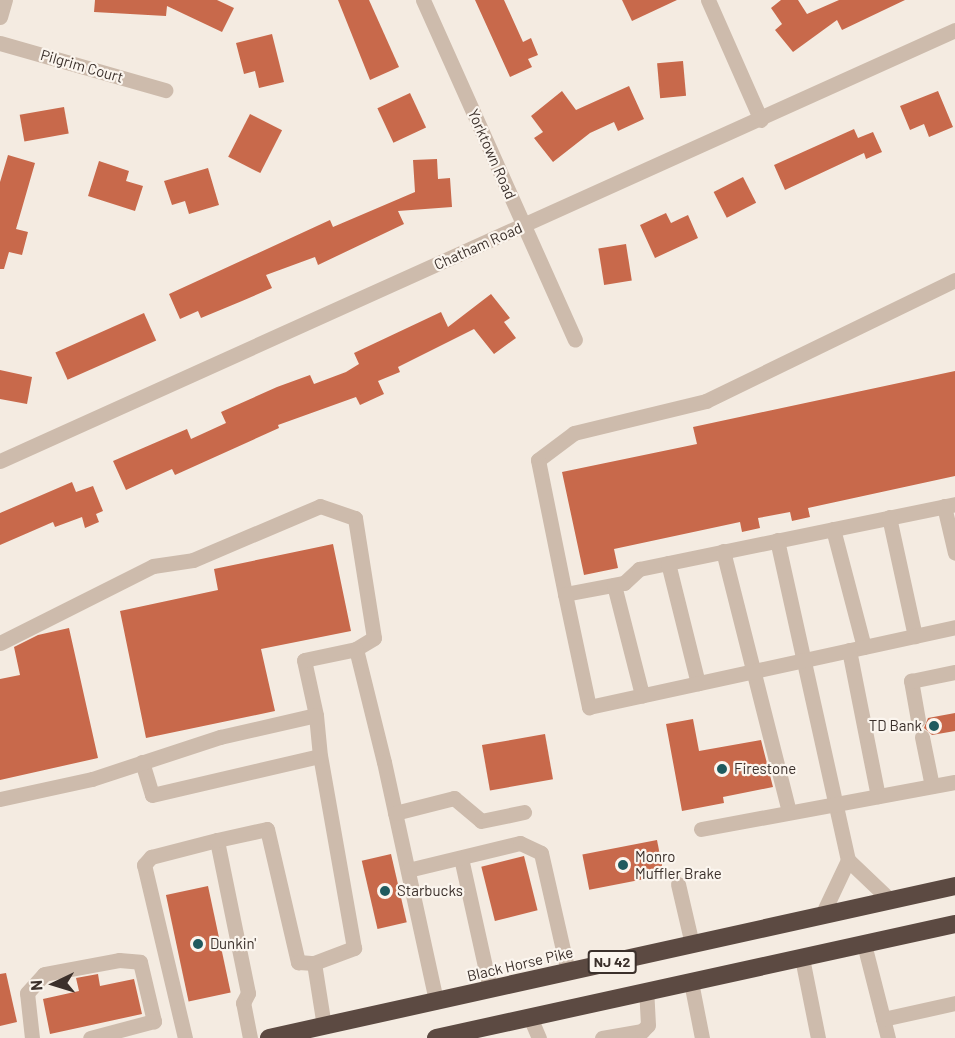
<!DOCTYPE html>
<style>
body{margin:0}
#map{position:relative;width:955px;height:1038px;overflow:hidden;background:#f4ebe1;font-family:Barlow,sans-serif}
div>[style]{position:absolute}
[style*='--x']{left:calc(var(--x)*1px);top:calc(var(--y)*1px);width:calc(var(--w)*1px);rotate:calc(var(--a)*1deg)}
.building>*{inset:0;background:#c8694b;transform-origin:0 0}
.minor>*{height:15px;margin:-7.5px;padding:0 7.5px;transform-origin:7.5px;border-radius:7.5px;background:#cdbbac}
.highway>*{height:18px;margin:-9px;padding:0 9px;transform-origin:9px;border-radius:9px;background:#5c4a42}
.dots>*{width:16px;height:16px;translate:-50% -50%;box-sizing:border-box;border:3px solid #fbf5ee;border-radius:50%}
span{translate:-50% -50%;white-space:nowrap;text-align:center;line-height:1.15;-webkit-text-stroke:4.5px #fbf5ee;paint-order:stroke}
.shield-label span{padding:2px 4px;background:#fbf5ee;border:2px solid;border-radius:4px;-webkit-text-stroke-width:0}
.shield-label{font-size:14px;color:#3b302b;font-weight:700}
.street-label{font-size:15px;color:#3b302b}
.poi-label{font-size:15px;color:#3b302b}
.right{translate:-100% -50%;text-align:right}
.left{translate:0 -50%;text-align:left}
.north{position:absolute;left:24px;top:954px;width:60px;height:60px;-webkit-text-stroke:4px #fbf5ee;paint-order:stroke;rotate:266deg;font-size:16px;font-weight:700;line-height:24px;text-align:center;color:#3b302b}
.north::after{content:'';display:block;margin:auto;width:21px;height:27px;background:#3b302b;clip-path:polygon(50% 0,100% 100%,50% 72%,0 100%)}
</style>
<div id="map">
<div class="building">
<i style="clip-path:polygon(95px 0,217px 0,234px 8px,222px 32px,167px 6px,166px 16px,94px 12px)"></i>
<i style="clip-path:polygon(338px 0,369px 0,399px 67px,370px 80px)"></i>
<i style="clip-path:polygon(475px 0,504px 0,523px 42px,531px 38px,538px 55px,528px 59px,532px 67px,510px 77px)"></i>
<i style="clip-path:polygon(622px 0,677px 0,632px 21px)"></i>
<i style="clip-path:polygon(781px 0,798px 0,807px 14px,839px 0,905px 0,842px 30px,837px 20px,793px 52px,775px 30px,782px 24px,771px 8px)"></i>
<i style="clip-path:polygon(272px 34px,284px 82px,259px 88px,255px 71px,244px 74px,236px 43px)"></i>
<i style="left:683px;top:61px;width:35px;height:26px;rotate:85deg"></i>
<i style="clip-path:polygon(629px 86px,644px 119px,618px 131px,614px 122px,590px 133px,553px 162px,534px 138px,543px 132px,531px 116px,562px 91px,576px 110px)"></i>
<i style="clip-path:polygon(938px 91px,953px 127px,929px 137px,924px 124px,910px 130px,900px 106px)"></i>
<i style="left:410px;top:93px;width:38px;height:36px;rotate:65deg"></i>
<i style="left:64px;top:107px;width:27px;height:45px;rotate:80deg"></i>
<i style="left:250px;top:114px;width:36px;height:48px;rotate:27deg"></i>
<i style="clip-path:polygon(854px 129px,858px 138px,873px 132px,882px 152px,866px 159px,864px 153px,785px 190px,774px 165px)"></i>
<i style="clip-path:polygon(8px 155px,35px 163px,16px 229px,28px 232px,22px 255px,9px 252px,4px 269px,0 269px,0 182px)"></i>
<i style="clip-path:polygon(437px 159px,438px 179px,450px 178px,452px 207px,398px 211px,404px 224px,318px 265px,315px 257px,266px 275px,272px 288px,242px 301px,201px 318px,198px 311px,180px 319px,169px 294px,330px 220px,333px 227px,415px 192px,413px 160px)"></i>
<i style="clip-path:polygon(99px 161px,129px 171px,126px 181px,143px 186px,135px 211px,88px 196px)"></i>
<i style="clip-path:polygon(208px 168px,219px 205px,189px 214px,185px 201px,172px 205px,164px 181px)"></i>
<i style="left:743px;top:177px;width:29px;height:33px;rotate:63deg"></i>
<i style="clip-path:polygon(666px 213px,671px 223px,688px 215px,698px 238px,655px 258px,640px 225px)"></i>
<i style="left:626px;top:244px;width:37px;height:28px;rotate:81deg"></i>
<i style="clip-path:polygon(491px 294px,510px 318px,504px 322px,516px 338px,494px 354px,474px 329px,398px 367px,400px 372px,378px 381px,384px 394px,360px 405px,356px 397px,278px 425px,279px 428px,175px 475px,172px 469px,126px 490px,113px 461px,187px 429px,191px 439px,226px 423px,221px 412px,277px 387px,310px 375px,314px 384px,346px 372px,359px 364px,354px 353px,441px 312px,448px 327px)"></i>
<i style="left:144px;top:313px;width:30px;height:97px;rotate:66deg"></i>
<i style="clip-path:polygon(0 370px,32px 377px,27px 404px,0 399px)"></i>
<i style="clip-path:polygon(955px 371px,955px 476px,808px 508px,810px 517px,792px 521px,790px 512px,758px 518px,760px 528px,742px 532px,740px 522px,614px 549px,618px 568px,584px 575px,562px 472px,697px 444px,693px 427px)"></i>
<i style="clip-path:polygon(72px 482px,76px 492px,93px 486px,103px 511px,96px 514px,99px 522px,85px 528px,82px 517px,55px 527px,53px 522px,0 545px,0 513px)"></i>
<i style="clip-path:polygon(333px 544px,351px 631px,261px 649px,275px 711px,146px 738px,120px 611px,218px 590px,214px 569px)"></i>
<i style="clip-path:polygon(69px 628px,98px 758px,0 780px,0 679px,20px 675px,14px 647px,38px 635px)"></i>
<i style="clip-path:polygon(955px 713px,955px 731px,932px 735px,924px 728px,928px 718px)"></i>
<i style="clip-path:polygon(693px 719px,699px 751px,761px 740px,773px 787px,723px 797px,724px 803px,682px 811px,666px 724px)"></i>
<i style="left:545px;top:734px;width:46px;height:64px;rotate:80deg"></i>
<i style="left:657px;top:840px;width:36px;height:76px;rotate:79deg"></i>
<i style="left:391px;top:854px;width:70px;height:30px;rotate:77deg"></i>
<i style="left:524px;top:856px;width:56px;height:44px;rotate:76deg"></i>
<i style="left:208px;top:886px;width:109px;height:43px;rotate:78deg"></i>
<i style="clip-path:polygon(6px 973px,17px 1022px,0 1026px,0 974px)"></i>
<i style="clip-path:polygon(98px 974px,100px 986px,134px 979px,142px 1014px,50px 1034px,43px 999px,79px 991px,76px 978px)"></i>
</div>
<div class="minor">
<i style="--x:423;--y:0;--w:372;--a:65.9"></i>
<i style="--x:708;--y:0;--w:131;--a:66.2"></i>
<i style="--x:0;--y:17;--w:18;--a:-74"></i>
<i style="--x:0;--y:43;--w:172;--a:15.9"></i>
<i style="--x:955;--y:280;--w:277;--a:154.1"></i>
<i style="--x:706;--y:401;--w:136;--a:166.4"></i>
<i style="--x:574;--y:433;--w:45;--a:143.1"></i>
<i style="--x:538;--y:460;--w:137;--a:78.6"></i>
<i style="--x:565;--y:594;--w:60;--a:-10.6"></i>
<i style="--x:624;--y:583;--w:21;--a:-43"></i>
<i style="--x:639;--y:569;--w:323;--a:-11.6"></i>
<i style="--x:0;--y:461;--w:1048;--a:-24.29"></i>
<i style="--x:944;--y:506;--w:48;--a:76.8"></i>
<i style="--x:889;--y:517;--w:122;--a:77.7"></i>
<i style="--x:833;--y:529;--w:122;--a:75.3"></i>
<i style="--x:777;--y:540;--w:328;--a:77.5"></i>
<i style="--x:848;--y:860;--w:58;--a:43.6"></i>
<i style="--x:723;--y:551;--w:269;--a:75.8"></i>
<i style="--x:668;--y:563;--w:124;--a:76"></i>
<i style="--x:614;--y:585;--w:114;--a:75.7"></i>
<i style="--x:565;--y:594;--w:116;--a:78"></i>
<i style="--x:589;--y:707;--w:375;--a:-12.3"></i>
<i style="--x:0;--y:643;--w:171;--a:-26.7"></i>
<i style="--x:153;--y:566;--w:40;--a:-8.5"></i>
<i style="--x:193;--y:560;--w:138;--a:-23"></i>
<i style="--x:320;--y:506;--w:37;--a:19"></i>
<i style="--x:355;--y:518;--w:121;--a:81"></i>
<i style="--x:374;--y:638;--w:21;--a:149"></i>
<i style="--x:849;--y:650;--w:149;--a:78.8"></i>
<i style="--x:918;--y:720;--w:40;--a:-100"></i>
<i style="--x:911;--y:681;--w:45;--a:-11.6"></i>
<i style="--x:922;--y:737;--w:50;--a:78.5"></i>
<i style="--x:142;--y:762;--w:34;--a:73"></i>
<i style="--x:152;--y:795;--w:172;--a:-13.1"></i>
<i style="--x:0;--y:799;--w:94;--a:-12.3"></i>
<i style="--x:92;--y:779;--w:135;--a:-18.2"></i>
<i style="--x:220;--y:737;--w:98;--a:-12.9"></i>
<i style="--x:316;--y:715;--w:56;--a:-102.3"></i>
<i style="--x:304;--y:660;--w:53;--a:-11.9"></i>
<i style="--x:356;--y:649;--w:116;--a:76.1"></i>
<i style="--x:384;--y:762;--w:245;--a:77.7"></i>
<i style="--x:395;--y:813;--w:61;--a:-14.3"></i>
<i style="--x:454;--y:798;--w:35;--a:40"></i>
<i style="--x:481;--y:821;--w:44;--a:-11.8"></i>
<i style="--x:701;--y:829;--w:258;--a:-10.5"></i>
<i style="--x:461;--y:858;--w:134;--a:77.5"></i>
<i style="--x:408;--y:870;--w:115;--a:-13.6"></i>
<i style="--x:520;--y:843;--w:23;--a:25"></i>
<i style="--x:541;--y:853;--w:122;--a:77.2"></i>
<i style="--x:678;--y:884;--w:62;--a:76.9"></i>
<i style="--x:822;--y:915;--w:61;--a:-64.7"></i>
<i style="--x:864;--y:944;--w:97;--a:75.7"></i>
<i style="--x:802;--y:958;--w:82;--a:78.7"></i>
<i style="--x:314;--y:963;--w:43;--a:-20.6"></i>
<i style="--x:354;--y:948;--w:195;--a:-100"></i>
<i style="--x:320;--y:756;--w:41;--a:-95.6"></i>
<i style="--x:691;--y:982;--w:57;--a:78.9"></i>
<i style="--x:530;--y:1017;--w:23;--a:67"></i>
<i style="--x:883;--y:1019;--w:74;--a:-12.5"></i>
<i style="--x:32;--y:1038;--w:45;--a:-96.3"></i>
<i style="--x:27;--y:993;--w:25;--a:-48"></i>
<i style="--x:44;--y:974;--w:76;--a:-10.6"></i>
<i style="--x:119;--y:960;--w:21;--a:5"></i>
<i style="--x:140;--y:962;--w:61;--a:76.7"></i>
<i style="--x:154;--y:1021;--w:66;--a:165.1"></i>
<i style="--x:185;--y:1038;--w:178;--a:-103.3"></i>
<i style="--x:144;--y:865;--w:11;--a:-49"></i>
<i style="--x:151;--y:857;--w:68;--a:-14.4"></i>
<i style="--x:250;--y:1038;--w:36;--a:-101"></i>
<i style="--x:243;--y:1003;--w:11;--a:-63"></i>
<i style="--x:248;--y:993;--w:156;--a:-101.5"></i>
<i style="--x:217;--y:840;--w:51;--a:-12.4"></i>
<i style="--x:267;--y:829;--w:137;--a:76.9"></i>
<i style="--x:298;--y:962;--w:16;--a:4"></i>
<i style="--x:314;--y:963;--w:64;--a:81"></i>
<i style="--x:602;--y:1038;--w:41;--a:-9.9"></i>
<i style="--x:642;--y:1031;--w:8;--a:-45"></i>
<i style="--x:648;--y:1025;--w:33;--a:-93"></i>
</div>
<div class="highway">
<i style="--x:269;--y:1038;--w:703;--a:-12.49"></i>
<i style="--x:436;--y:1038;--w:531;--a:-12.39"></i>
</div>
<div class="dots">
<i style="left:934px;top:726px;background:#1f5a5e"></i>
<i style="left:722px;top:769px;background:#1f5a5e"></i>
<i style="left:623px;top:865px;background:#1f5a5e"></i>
<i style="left:385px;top:891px;background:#1f5a5e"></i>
<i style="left:198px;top:944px;background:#1f5a5e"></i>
</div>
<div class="shield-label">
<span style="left:612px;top:962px">NJ 42</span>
</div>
<div class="street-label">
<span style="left:82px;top:66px;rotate:16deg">Pilgrim Court</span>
<span style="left:492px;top:154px;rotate:66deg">Yorktown Road</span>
<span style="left:478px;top:246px;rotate:-24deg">Chatham Road</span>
<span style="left:520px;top:964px;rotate:-13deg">Black Horse Pike</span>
</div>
<div class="poi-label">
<span class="right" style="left:922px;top:726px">TD Bank</span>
<span class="left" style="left:734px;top:769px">Firestone</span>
<span class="left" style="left:635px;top:865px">Monro<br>Muffler Brake</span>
<span class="left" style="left:397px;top:891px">Starbucks</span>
<span class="left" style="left:210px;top:944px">Dunkin'</span>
</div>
<div class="north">N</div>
</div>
